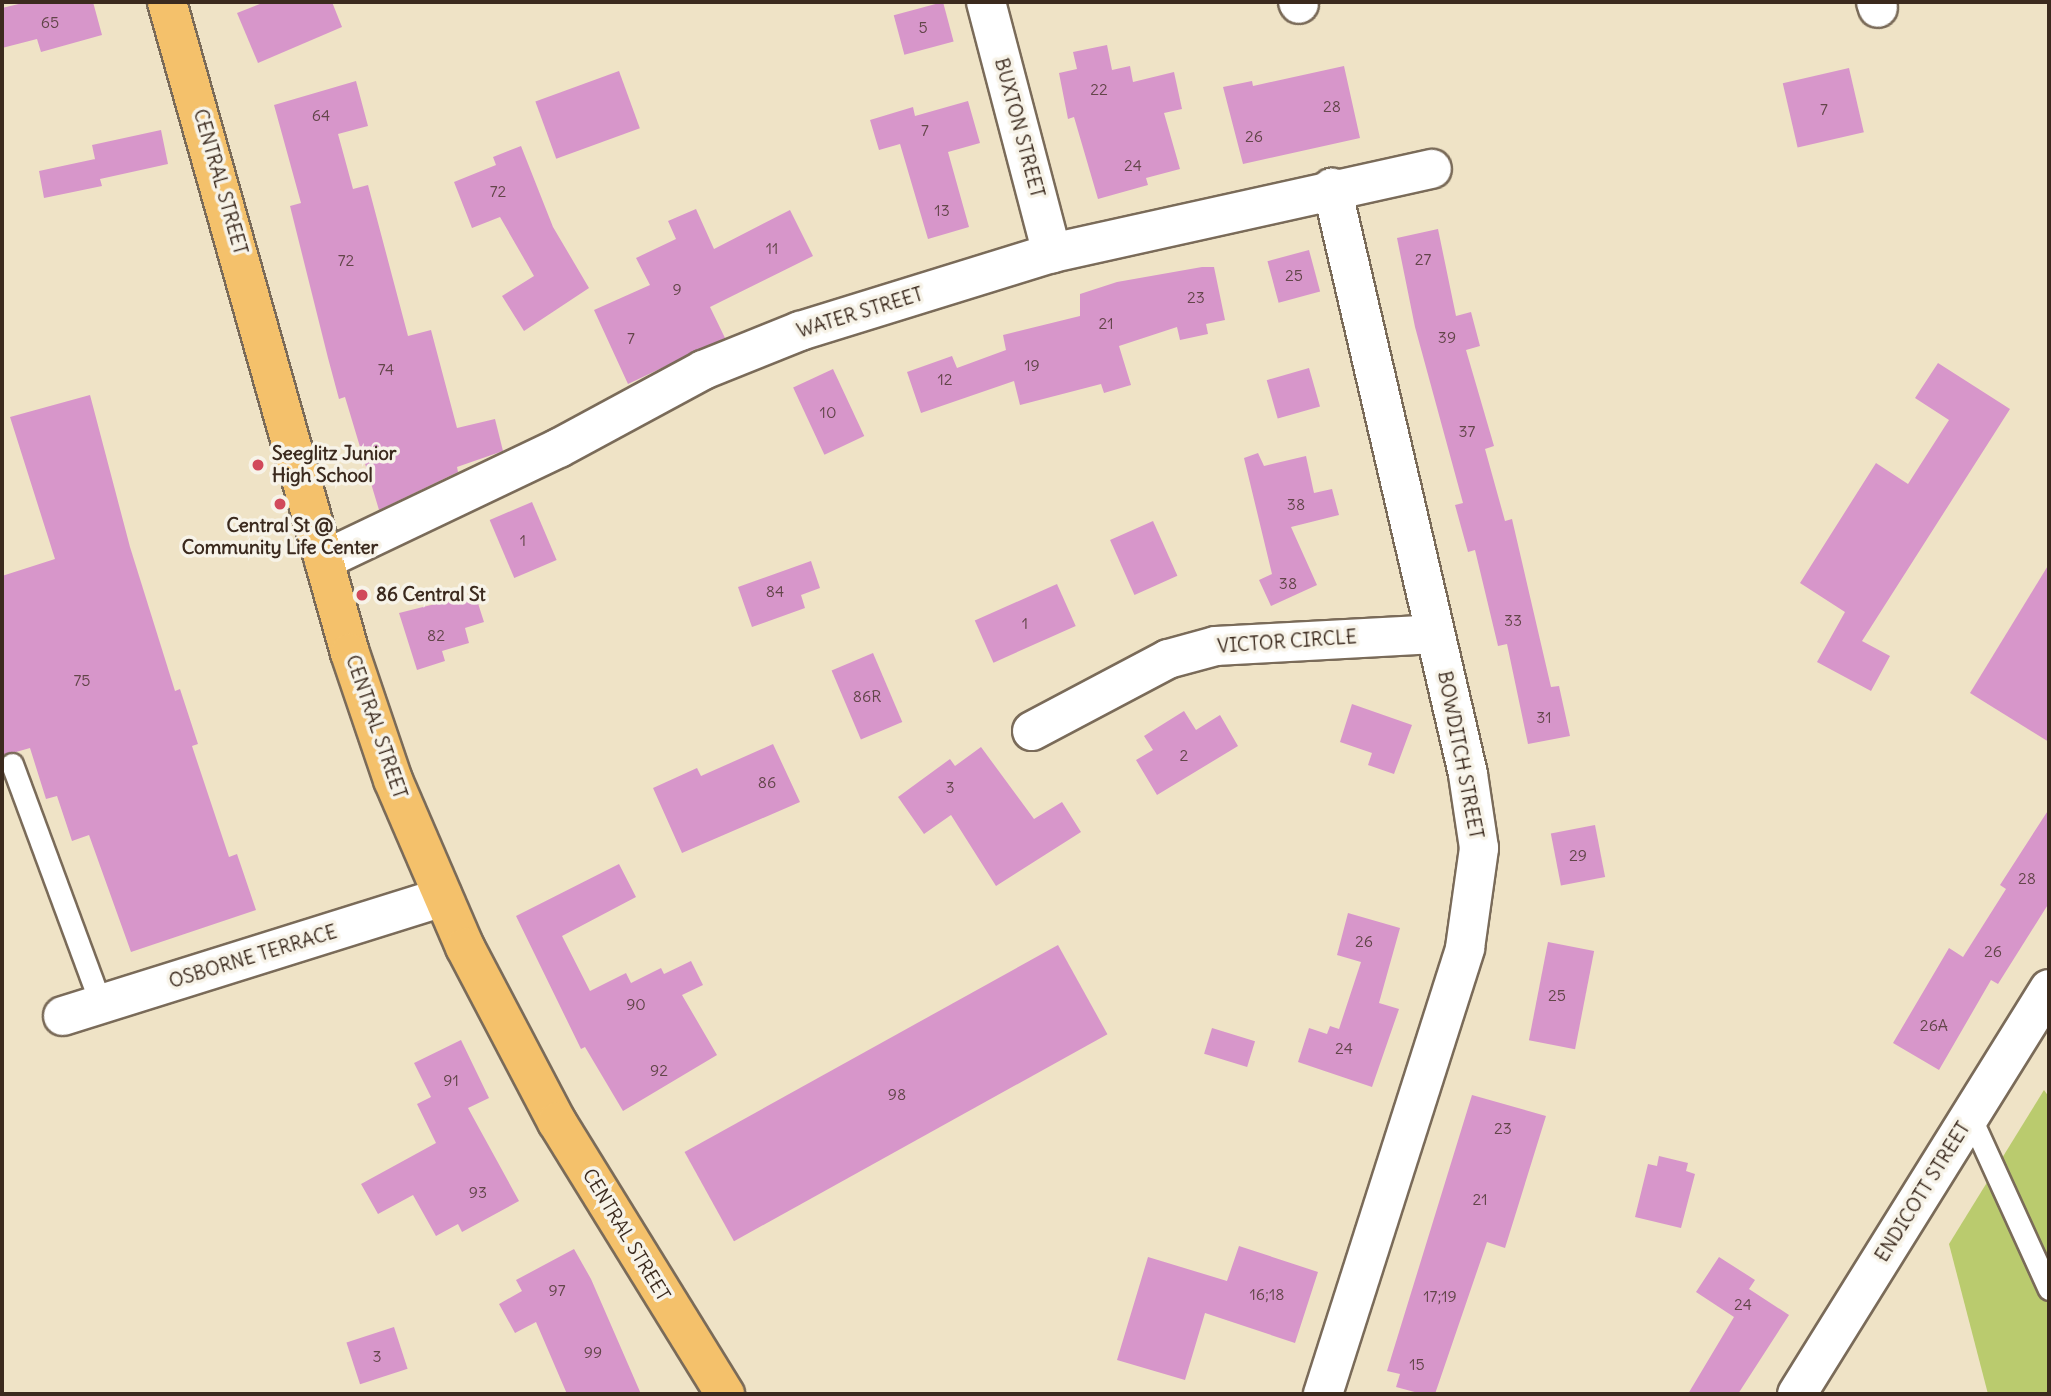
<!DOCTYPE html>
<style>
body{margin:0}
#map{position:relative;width:2051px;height:1396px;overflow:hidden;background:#efe3c6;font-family:Delius,sans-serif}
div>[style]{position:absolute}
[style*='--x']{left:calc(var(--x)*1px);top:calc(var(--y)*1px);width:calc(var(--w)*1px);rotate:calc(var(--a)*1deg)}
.green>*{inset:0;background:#bacb6e}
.building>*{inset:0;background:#d796ca;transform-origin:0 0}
.roads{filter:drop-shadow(2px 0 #7a6b59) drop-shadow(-2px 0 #7a6b59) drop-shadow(0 2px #7a6b59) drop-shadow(0 -2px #7a6b59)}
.service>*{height:21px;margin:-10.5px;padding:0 10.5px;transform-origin:10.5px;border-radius:10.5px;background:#fff}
.minor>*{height:38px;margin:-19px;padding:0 19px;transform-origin:19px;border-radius:19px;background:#fff}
.tertiary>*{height:38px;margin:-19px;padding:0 19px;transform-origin:19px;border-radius:19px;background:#fff}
.primary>*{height:38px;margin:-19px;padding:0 19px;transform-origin:19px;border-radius:19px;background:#f4c16b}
.dots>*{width:19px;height:19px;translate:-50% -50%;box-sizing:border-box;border:4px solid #f7f3e8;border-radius:50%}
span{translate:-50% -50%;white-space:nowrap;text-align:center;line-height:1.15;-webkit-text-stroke:7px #f7f3e8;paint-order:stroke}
.number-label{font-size:16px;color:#624549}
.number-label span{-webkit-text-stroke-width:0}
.street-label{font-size:19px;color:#3b2a1e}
.poi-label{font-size:19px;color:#3b2a1e;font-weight:700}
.left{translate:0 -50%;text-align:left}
.frame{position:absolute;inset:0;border:4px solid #3b2a1e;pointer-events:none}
</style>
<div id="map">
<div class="green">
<i style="clip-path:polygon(2044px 1090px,2049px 1097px,2049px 1394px,1988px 1394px,1949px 1244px)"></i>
</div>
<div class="building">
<i style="clip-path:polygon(27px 2px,93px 2px,102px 35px,41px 52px,37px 39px,2px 48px,2px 8px)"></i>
<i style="clip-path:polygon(265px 2px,332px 2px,342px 27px,258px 63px,237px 13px)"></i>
<i style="left:943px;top:2px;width:41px;height:51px;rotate:75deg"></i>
<i style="clip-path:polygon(1107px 45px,1112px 70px,1130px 66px,1133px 82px,1174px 72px,1182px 109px,1164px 113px,1180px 169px,1146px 178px,1148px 185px,1098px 199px,1074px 117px,1068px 119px,1059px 73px,1077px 69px,1073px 52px)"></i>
<i style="clip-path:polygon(1344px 66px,1360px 138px,1243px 164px,1223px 87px,1252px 81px,1253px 86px)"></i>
<i style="left:1849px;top:68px;width:66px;height:68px;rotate:77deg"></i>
<i style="left:619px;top:71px;width:61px;height:89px;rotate:70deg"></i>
<i style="clip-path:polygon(356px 81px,368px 126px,338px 134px,353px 189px,368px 185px,408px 336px,431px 330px,457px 428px,495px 419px,503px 451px,457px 467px,458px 472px,379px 510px,345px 397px,339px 399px,328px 358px,290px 206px,301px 203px,274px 105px)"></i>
<i style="clip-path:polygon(968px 101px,980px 143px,948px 152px,969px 227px,928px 239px,900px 144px,879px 150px,870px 120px,913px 107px,915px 116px)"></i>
<i style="clip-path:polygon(161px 130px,168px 164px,100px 179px,102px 186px,44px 198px,39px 171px,95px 159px,98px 173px,92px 145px)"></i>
<i style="clip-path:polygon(521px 146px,553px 227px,589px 288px,524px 331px,502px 296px,534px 276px,500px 217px,472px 228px,454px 182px,496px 165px,493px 157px)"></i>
<i style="clip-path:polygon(696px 209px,714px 249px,790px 210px,813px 256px,710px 307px,725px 338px,628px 384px,594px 310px,650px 285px,636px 258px,676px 239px,668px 221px)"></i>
<i style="clip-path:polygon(1438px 229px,1456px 316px,1471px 312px,1480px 346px,1466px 350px,1494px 446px,1485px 449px,1505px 521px,1512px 519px,1551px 687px,1559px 686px,1570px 736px,1528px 744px,1507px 644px,1498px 646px,1475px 550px,1468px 552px,1455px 505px,1463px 503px,1415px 327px,1397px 238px)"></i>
<i style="left:1309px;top:250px;width:43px;height:43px;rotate:75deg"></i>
<i style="clip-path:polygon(1202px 267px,1214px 267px,1225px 320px,1206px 324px,1208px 334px,1180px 340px,1177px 327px,1119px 346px,1131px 385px,1104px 393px,1101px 384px,1020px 405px,1014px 381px,921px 413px,907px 372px,952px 356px,957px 368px,1006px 350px,1003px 335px,1080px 316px,1080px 294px,1117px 282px)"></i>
<i style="clip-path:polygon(1938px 363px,2010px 409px,1862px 641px,1890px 656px,1871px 691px,1817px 662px,1845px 612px,1800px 583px,1876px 463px,1908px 484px,1949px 420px,1915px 398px)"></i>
<i style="left:1309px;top:368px;width:40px;height:44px;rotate:74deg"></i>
<i style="left:833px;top:369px;width:74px;height:44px;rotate:65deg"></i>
<i style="clip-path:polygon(90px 395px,130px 547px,175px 691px,180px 689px,198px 744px,192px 746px,229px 857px,237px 854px,256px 910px,131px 952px,89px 835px,72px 841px,57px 796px,46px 799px,30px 748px,2px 756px,2px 576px,55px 559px,10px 417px)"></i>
<i style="clip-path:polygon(1258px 453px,1264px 466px,1306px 456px,1314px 493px,1332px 489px,1339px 515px,1291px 527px,1317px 585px,1271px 606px,1259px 580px,1272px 574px,1244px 458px)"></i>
<i style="left:532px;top:502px;width:63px;height:46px;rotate:67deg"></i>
<i style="left:1153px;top:521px;width:60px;height:47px;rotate:66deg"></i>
<i style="clip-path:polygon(811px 561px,820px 588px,801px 595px,805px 608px,752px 627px,738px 587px)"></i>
<i style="clip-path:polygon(2049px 564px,2049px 742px,1970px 693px)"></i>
<i style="left:1057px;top:584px;width:46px;height:90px;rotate:66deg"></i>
<i style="clip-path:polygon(475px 594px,484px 622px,465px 628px,469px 643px,442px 651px,445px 661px,417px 670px,399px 613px)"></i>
<i style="left:873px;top:653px;width:75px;height:45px;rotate:67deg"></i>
<i style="clip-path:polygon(1352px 704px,1412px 725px,1394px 774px,1368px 765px,1372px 753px,1340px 742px)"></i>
<i style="clip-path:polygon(1184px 711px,1196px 730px,1220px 715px,1238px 746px,1157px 795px,1136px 760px,1153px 750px,1144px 736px)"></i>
<i style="clip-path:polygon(773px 744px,800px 802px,682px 853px,653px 788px,697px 768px,701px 776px)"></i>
<i style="clip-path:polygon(981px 747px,1034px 819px,1062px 802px,1081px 832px,996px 886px,951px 815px,924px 834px,898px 797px,950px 759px,955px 766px)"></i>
<i style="clip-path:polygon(2049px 809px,2049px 903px,1998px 984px,1991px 980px,1939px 1070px,1893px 1043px,1949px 948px,1963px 957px,2006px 889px,2000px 885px)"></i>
<i style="left:1595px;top:825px;width:53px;height:45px;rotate:79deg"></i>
<i style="clip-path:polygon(619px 864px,636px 897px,562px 936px,590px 991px,626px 973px,631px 983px,661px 968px,664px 974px,691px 961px,703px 985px,682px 995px,717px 1055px,623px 1111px,585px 1047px,581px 1049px,516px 916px)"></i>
<i style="clip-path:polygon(1348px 913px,1400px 928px,1379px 1003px,1399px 1009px,1372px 1087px,1298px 1062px,1309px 1028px,1327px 1034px,1330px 1026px,1339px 1029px,1361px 962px,1337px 955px)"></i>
<i style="left:1548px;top:942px;width:47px;height:100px;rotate:11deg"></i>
<i style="left:1058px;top:945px;width:102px;height:427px;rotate:61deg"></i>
<i style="left:1212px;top:1028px;width:45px;height:27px;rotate:17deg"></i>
<i style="clip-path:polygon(461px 1040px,489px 1098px,468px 1108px,519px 1201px,462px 1232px,458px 1224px,436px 1236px,413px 1195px,378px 1214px,361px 1184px,436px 1143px,417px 1104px,431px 1097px,414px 1063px)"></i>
<i style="clip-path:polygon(1472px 1095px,1546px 1116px,1505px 1248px,1487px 1242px,1435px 1394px,1422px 1394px,1396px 1387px,1400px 1374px,1387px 1371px)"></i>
<i style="clip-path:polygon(1659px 1156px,1688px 1163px,1686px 1171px,1695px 1174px,1681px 1228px,1635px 1217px,1648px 1164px,1657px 1166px)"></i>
<i style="clip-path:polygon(1239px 1246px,1318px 1272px,1295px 1343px,1205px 1313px,1185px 1380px,1117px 1360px,1148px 1257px,1227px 1281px)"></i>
<i style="clip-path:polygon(574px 1249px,591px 1279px,641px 1394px,567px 1394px,536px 1322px,515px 1333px,499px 1304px,522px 1291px,516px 1280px)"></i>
<i style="clip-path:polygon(1719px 1257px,1755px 1280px,1749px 1289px,1789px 1315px,1738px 1394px,1688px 1394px,1734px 1317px,1696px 1292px)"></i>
<i style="left:394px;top:1327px;width:44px;height:50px;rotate:72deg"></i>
</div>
<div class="roads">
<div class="service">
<i style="--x:12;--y:764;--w:257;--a:69.7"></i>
<i style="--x:1970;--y:1116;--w:190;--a:65.5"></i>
</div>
<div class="minor">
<i style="--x:986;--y:2;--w:260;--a:75.3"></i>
<i style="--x:1298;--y:2;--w:2;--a:63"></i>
<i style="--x:1876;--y:2;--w:6;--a:72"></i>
<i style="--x:324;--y:560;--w:260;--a:-25.5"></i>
<i style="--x:559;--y:448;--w:164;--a:-28.4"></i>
<i style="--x:703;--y:370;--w:105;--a:-21.9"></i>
<i style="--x:800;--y:331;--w:264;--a:-17.2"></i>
<i style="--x:1052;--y:253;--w:389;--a:-12.5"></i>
<i style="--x:1032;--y:731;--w:154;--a:-27.9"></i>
<i style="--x:1168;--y:659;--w:50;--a:-15.2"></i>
<i style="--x:1216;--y:646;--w:219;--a:-3.1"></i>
<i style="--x:63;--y:1016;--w:398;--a:-17.4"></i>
<i style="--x:1323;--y:1394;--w:468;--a:-72.3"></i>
<i style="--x:1465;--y:948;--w:101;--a:-82"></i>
<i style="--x:1479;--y:848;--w:75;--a:-98.5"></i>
<i style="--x:1468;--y:774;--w:602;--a:-103.07"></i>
</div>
<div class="tertiary">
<i style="--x:1797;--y:1394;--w:477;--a:-58.1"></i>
</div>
<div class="primary">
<i style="--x:167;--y:2;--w:676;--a:74.3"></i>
<i style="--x:350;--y:653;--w:134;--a:71.3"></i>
<i style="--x:393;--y:780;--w:182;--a:66.7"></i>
<i style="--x:465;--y:947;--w:198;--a:62.3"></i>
<i style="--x:557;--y:1122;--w:320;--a:58.3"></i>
</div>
</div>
<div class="dots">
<i style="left:258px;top:465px;background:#d1495b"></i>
<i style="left:280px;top:504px;background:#d1495b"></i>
<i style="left:362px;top:595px;background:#d1495b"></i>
</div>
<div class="number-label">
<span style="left:50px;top:22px">65</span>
<span style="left:923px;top:27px">5</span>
<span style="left:1099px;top:89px">22</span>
<span style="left:1332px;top:106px">28</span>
<span style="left:1824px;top:109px">7</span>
<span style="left:321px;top:115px">64</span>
<span style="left:925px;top:130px">7</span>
<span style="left:1254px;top:136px">26</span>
<span style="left:1133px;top:165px">24</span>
<span style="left:498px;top:191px">72</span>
<span style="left:942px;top:210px">13</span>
<span style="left:772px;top:248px">11</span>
<span style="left:1423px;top:259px">27</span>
<span style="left:346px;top:260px">72</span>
<span style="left:1294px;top:275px">25</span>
<span style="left:677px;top:289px">9</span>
<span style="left:1196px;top:297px">23</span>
<span style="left:1106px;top:323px">21</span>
<span style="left:1447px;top:337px">39</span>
<span style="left:631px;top:338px">7</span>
<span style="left:1032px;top:365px">19</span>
<span style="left:386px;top:369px">74</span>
<span style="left:945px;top:379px">12</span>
<span style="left:828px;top:412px">10</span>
<span style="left:1467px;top:431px">37</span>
<span style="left:1296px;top:504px">38</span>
<span style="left:523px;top:540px">1</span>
<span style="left:1288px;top:583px">38</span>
<span style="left:775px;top:591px">84</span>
<span style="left:1513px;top:620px">33</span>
<span style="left:1025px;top:623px">1</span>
<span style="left:436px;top:635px">82</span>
<span style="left:82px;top:680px">75</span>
<span style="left:867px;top:696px">86R</span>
<span style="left:1544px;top:717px">31</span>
<span style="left:1184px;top:755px">2</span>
<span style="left:767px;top:782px">86</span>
<span style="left:950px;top:787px">3</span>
<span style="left:1578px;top:855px">29</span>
<span style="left:2027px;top:878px">28</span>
<span style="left:1364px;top:941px">26</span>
<span style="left:1993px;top:951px">26</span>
<span style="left:1557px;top:995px">25</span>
<span style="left:636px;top:1004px">90</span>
<span style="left:1934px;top:1025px">26A</span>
<span style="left:1344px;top:1048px">24</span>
<span style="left:659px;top:1070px">92</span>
<span style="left:451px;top:1080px">91</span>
<span style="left:897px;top:1094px">98</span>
<span style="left:1503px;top:1128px">23</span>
<span style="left:478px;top:1192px">93</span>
<span style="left:1480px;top:1199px">21</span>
<span style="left:557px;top:1290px">97</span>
<span style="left:1267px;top:1294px">16;18</span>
<span style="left:1440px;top:1296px">17;19</span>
<span style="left:1743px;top:1304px">24</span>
<span style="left:593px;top:1352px">99</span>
<span style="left:377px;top:1356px">3</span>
<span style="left:1417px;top:1364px">15</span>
</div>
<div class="street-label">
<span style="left:1019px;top:128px;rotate:75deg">BUXTON STREET</span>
<span style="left:220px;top:182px;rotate:74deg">CENTRAL STREET</span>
<span style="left:860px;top:313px;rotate:-17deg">WATER STREET</span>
<span style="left:1287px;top:642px;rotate:-4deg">VICTOR CIRCLE</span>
<span style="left:376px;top:727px;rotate:71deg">CENTRAL STREET</span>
<span style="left:1460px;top:755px;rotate:79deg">BOWDITCH STREET</span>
<span style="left:253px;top:957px;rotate:-17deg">OSBORNE TERRACE</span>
<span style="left:1923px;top:1192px;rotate:-58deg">ENDICOTT STREET</span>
<span style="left:626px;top:1235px;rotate:59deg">CENTRAL STREET</span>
</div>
<div class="poi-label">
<span class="left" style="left:272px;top:465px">Seeglitz Junior<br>High School</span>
<span style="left:280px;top:537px">Central St @<br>Community Life Center</span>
<span class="left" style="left:376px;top:595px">86 Central St</span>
</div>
<div class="frame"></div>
</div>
